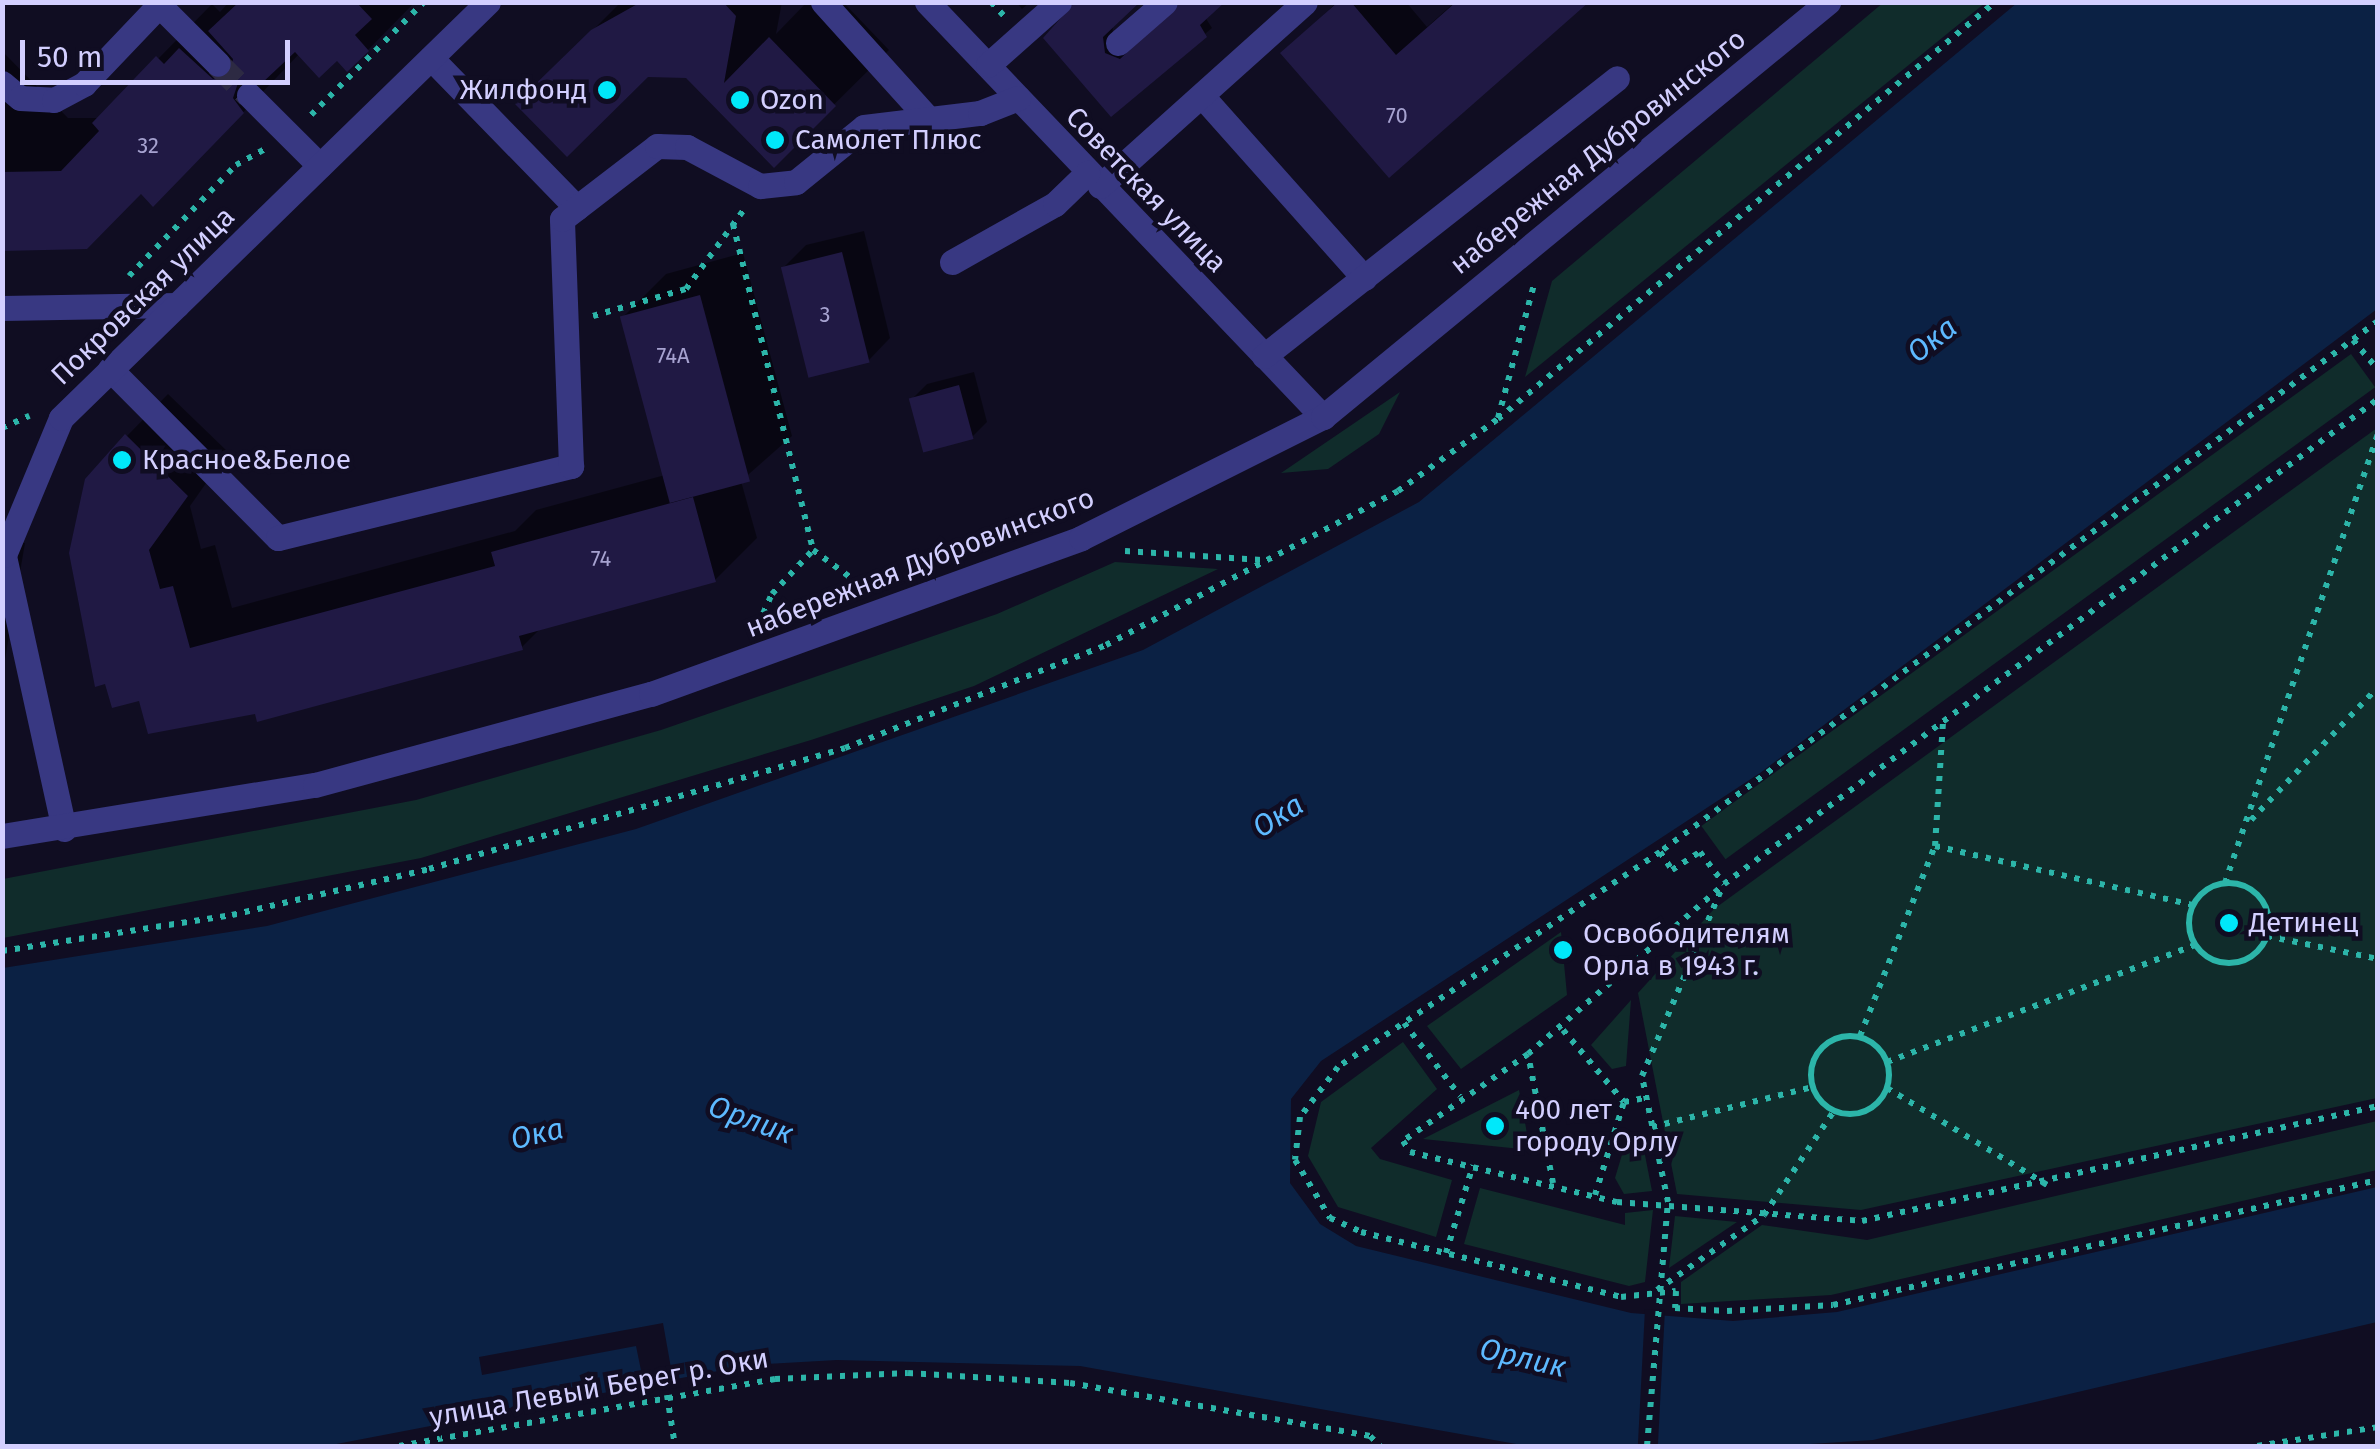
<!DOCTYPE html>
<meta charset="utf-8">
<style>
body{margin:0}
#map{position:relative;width:2380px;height:1449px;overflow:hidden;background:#100d22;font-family:"Fira Sans",sans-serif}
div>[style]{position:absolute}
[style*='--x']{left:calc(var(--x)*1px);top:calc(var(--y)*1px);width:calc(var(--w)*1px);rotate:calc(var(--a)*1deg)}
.green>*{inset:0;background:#102c2b;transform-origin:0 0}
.water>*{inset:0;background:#0b2144}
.pier>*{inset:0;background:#100d22;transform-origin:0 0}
.shadow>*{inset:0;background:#0007}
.building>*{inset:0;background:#201944;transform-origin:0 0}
.minor-tunnel>*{height:25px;margin-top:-12.5px;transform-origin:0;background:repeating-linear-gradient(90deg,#2d2a43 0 25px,transparent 0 37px)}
.path>*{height:6px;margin-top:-3px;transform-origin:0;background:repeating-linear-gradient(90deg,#2cb5a9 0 5px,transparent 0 13px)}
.path>.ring{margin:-3px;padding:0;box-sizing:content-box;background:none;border:6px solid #2cb5a9;border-radius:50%}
.minor>*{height:25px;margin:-12.5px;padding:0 12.5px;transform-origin:12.5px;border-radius:12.5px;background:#383882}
.dots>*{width:28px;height:28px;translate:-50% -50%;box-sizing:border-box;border:5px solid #100d22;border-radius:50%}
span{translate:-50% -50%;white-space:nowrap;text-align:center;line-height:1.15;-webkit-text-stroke:9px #100d22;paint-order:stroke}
.number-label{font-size:22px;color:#a6a2d0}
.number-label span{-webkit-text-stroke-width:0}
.poi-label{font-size:28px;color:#d3cfff}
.right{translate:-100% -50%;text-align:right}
.left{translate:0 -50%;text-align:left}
.street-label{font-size:28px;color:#d3cfff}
.water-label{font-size:30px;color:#5db9ff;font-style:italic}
.frame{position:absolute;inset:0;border:5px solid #d3cfff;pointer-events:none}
.scale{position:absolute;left:20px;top:40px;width:270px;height:45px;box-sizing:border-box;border:5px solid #d3cfff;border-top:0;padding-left:12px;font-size:30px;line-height:35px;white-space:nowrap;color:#d3cfff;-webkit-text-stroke:8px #100d22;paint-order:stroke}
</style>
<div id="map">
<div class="green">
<i style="clip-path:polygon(1884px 2px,1985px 3px,1525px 377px,1552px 281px)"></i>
<i style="left:2351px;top:354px;width:41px;height:803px;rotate:54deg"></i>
<i style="clip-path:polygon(1400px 392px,1379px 434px,1328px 469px,1281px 473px)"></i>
<i style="clip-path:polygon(2377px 428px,2377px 1098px,1861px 1210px,1677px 1194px,1638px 993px,1714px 909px)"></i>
<i style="clip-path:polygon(1115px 562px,1218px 569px,974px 686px,811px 740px,421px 858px,3px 938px,3px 879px,416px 800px,661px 730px,997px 614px)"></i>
<i style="clip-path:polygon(1561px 932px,1567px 995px,1461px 1069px,1427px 1026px)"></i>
<i style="clip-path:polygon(1631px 1000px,1626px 1066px,1612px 1069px,1591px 1045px)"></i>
<i style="clip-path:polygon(1403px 1042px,1437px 1089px,1371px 1148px,1380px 1159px,1452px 1180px,1436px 1237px,1338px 1207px,1308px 1156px,1321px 1102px)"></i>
<i style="clip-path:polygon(1519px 1090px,1530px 1150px,1423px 1139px)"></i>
<i style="clip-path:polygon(2377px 1121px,2377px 1170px,1831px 1295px,1681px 1304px,1681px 1282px,1762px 1225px,1867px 1240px)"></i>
<i style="clip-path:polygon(1643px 1145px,1652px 1191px,1624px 1194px,1615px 1178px,1624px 1148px)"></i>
<i style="clip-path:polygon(1480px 1188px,1625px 1225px,1625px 1213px,1653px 1210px,1645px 1282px,1629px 1286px,1464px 1244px)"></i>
<i style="clip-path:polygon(1675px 1216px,1737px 1222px,1669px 1268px)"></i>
</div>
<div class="water">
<i style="clip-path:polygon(2017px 3px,2377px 3px,2377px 309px,1760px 773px,1321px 1061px,1291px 1099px,1290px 1183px,1320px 1224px,1356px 1246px,1631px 1313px,1733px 1321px,1837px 1312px,2377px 1187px,2377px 1322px,1873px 1440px,1779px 1446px,1528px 1446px,1080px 1366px,837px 1360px,749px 1365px,326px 1446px,3px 1446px,3px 968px,267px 926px,636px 829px,1143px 650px,1419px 502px)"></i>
</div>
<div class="pier">
<i style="left:1645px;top:1309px;width:20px;height:137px;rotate:3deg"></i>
<i style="clip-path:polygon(663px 1323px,674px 1385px,645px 1390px,636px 1346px,482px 1375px,479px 1357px)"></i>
</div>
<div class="shadow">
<i style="clip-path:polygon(229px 2px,415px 2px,368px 50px,300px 53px,208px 149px,142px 192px,2px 249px,2px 51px,68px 118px,100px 118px,212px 4px,220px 12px)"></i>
<i style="clip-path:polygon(621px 2px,782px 2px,776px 34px,807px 2px,843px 2px,889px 50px,774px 164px,687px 76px,647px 75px,519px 104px)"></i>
<i style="clip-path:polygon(1016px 2px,1030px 2px,1022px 9px)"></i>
<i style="clip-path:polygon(1086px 2px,1113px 22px,1112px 48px,1137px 50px,1205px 17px,1212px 28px,1111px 113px)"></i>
<i style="clip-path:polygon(1337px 2px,1406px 2px,1427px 27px,1455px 2px,1585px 2px,1389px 174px,1284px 53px)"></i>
<i style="clip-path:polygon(864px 231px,890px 338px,868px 361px,783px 268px,806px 245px)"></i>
<i style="clip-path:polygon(743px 253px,792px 436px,741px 481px,757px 538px,715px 580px,542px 627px,522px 647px,150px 732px,127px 436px,168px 394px,228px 452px,190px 506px,201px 549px,215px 545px,232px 608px,515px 531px,536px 510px,665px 475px,623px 317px,666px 274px)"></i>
<i style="clip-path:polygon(974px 372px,987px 422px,972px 437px,912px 399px,927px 384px)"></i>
<i style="clip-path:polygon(2px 540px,25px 543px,2px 677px)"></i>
</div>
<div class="building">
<i style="clip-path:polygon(239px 2px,356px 2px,372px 19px,355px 35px,369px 51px,347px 72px,337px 61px,319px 78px,295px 52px,261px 84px,238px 83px,233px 98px,244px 113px,153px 207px,141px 194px,87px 249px,2px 251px,2px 172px,61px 171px,99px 131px,92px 123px,156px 56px,164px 64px,179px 48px,213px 79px,229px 76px,233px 59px,208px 31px)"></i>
<i style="clip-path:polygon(641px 2px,723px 2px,736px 16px,724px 83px,769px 37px,836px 106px,774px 168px,686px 78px,648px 77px,567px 157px,515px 104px,591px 30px)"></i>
<i style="clip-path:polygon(1075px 2px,1140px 2px,1103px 37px,1105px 53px,1120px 59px,1181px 2px,1225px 2px,1200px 25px,1207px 37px,1111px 117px,1043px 38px)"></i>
<i style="clip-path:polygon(1338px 2px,1351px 2px,1396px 55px,1456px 2px,1589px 2px,1389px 178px,1280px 53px)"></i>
<i style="left:842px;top:252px;width:114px;height:63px;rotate:76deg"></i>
<i style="left:700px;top:295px;width:193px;height:83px;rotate:75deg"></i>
<i style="left:959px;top:385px;width:56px;height:52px;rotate:75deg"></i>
<i style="clip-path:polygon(125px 434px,188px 496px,149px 550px,160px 589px,173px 586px,190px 648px,495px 566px,491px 552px,693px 497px,716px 582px,519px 636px,523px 650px,257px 722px,255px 714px,148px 734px,139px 701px,112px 708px,105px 684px,95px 687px,69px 553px,85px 479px)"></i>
</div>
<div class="minor-tunnel">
<i style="--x:218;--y:64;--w:44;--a:45"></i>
</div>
<div class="path">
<i style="--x:991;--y:2;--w:19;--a:47"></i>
<i style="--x:311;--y:115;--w:160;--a:-45"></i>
<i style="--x:733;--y:224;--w:336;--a:76.2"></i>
<i style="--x:813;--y:550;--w:61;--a:36.3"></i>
<i style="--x:129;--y:276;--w:154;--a:-46.1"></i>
<i style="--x:236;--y:165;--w:33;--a:-29"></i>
<i style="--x:593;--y:316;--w:97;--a:-16.2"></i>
<i style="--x:686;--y:289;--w:100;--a:-53.9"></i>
<i style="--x:2378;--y:321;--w:893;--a:143.52"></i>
<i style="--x:1660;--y:852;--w:387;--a:146.3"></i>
<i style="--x:1338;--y:1067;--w:63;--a:127.2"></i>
<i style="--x:1300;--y:1117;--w:43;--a:96.6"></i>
<i style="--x:1295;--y:1160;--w:68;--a:58.9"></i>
<i style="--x:1330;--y:1218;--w:34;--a:24"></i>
<i style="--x:1361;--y:1232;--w:268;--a:14"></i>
<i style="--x:1621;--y:1297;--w:55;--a:-6.2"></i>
<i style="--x:1676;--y:1291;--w:17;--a:93"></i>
<i style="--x:1675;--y:1308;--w:52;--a:3.3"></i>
<i style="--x:1727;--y:1311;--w:106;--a:-3.2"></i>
<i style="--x:1833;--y:1305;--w:559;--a:-12.92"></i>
<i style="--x:2353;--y:340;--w:39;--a:50"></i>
<i style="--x:1498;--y:418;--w:138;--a:-74.9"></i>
<i style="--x:2;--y:428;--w:30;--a:-24"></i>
<i style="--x:1125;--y:551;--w:137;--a:3.8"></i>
<i style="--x:758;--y:625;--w:34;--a:-66"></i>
<i style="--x:772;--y:594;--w:60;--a:-47"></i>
<i style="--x:2251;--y:820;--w:184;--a:-46.3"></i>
<i style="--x:1935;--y:846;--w:264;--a:12.9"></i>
<i style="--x:1660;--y:852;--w:22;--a:56"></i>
<i style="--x:1672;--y:870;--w:33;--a:-33"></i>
<i style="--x:1700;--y:852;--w:40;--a:53"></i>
<i class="ring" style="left:2189px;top:883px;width:74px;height:74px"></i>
<i style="--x:2225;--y:883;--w:474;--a:-71.2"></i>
<i style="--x:2267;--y:936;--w:113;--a:11.7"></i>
<i style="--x:2;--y:951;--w:233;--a:-8.9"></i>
<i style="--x:232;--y:915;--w:202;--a:-13.1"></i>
<i style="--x:429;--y:869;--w:433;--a:-16.2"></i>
<i style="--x:845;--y:748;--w:281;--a:-21.5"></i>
<i style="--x:1106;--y:645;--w:330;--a:-27.8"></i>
<i style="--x:1398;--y:491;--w:123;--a:-35.8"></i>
<i style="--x:1498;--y:419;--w:649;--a:-40"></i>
<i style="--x:1404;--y:1023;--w:92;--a:52.5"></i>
<i style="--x:1563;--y:1030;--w:94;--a:49.7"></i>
<i style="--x:1624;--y:1102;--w:21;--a:-11"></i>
<i class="ring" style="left:1811px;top:1036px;width:72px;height:72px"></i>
<i style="--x:1860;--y:1036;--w:204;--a:-68.5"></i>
<i style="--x:1935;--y:846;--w:125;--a:-86.3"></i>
<i style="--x:1528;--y:1054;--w:259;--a:-40.9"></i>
<i style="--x:1724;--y:884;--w:814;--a:-36.56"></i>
<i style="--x:1887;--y:1062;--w:329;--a:-20.8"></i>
<i style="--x:1887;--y:1088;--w:187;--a:31.2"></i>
<i style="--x:1652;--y:1127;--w:166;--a:-14"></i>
<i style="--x:1553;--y:1183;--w:131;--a:-101"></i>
<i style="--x:1528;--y:1054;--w:152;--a:145.2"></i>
<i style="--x:1403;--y:1141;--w:13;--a:58"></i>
<i style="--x:1410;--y:1152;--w:213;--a:13.6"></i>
<i style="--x:1617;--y:1202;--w:246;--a:4.4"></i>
<i style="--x:1862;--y:1221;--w:529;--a:-12.56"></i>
<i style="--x:1595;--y:1195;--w:97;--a:-72.7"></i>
<i style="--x:1446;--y:1253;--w:92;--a:-72.9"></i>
<i style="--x:1657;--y:1290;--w:131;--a:-35"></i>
<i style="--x:1764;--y:1215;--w:125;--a:-56.1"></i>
<i style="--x:667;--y:1395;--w:52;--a:81.1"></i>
<i style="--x:399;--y:1446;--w:382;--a:-10.1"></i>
<i style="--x:775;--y:1379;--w:133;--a:-2.6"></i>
<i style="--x:908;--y:1373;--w:162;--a:3.5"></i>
<i style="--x:1070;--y:1383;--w:305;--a:10"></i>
<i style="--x:1370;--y:1436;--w:14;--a:45"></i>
<i style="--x:1647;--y:1446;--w:245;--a:-85.1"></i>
<i style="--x:1668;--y:1202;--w:129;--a:-101.7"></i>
<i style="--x:1642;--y:1076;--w:207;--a:-67"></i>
<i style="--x:2257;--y:1446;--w:122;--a:-8.9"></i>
</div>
<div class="minor">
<i style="--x:823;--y:2;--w:154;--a:47.9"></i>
<i style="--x:927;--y:2;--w:574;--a:46.34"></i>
<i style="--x:159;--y:5;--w:83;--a:45"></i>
<i style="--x:1118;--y:43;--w:62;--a:-41.1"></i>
<i style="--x:431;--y:58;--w:209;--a:45.8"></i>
<i style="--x:988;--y:65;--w:95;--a:-41.6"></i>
<i style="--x:2;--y:83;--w:23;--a:40"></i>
<i style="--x:20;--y:98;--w:34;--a:3"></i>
<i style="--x:54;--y:100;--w:34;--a:-28"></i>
<i style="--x:84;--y:84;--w:113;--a:-46.4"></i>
<i style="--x:249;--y:95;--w:100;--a:45"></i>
<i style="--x:1202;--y:96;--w:244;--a:48.3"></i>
<i style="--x:1100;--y:186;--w:275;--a:-41.9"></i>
<i style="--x:952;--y:262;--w:118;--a:-29.4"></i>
<i style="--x:1055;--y:204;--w:45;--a:-44.1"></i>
<i style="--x:2;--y:308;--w:175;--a:-1"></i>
<i style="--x:1264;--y:356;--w:449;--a:-38.2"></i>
<i style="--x:110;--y:369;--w:238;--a:45.2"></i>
<i style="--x:278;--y:538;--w:302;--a:-13.8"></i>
<i style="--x:571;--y:466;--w:247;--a:-92.1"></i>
<i style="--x:562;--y:219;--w:120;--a:-37.5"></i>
<i style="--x:657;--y:146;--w:30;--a:2"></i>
<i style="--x:687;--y:147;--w:83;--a:28.1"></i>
<i style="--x:760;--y:186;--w:36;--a:-6"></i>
<i style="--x:796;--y:182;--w:87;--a:-39"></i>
<i style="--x:864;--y:127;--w:117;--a:-6.9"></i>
<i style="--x:980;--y:113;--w:41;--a:-21.5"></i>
<i style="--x:64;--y:829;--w:280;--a:-102.4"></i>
<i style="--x:4;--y:555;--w:148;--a:-67.4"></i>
<i style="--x:61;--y:418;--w:596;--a:-44.25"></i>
<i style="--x:2;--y:836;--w:317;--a:-9.3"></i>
<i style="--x:315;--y:785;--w:348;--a:-15.2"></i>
<i style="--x:651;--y:694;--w:457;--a:-19.9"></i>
<i style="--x:1081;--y:538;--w:271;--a:-26.6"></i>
<i style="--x:1323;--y:417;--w:654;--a:-39.41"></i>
</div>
<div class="dots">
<i style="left:607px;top:90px;background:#00e8fa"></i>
<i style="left:740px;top:100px;background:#00e8fa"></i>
<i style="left:775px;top:140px;background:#00e8fa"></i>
<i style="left:122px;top:460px;background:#00e8fa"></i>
<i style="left:2229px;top:923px;background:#00e8fa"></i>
<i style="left:1563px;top:950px;background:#00e8fa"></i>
<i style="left:1495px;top:1126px;background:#00e8fa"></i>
</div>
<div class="number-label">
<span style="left:1397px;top:116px">70</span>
<span style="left:148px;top:146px">32</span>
<span style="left:825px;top:315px">3</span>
<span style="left:673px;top:356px">74А</span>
<span style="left:601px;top:559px">74</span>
</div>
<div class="poi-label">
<span class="right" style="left:587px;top:90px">Жилфонд</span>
<span class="left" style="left:760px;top:100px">Ozon</span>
<span class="left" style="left:795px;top:140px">Самолет Плюс</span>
<span class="left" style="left:142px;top:460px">Красное&amp;Белое</span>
<span class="left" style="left:2249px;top:923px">Детинец</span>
<span class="left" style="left:1583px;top:950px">Освободителям<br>Орла в 1943 г.</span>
<span class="left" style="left:1515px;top:1126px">400 лет<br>городу Орлу</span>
</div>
<div class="street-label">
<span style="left:1598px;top:152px;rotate:-39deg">набережная Дубровинского</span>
<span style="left:1146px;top:190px;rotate:46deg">Советская улица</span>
<span style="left:143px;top:296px;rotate:-44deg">Покровская улица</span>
<span style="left:920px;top:563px;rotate:-21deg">набережная Дубровинского</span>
<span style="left:599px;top:1388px;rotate:-10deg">улица Левый Берег р. Оки</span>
</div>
<div class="water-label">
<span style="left:1932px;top:340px;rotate:-38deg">Ока</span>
<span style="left:1278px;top:816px;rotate:-32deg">Ока</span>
<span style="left:751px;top:1120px;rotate:20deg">Орлик</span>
<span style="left:537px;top:1134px;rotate:-13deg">Ока</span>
<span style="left:1523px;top:1358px;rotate:13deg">Орлик</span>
</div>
<div class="frame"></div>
<div class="scale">50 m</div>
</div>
